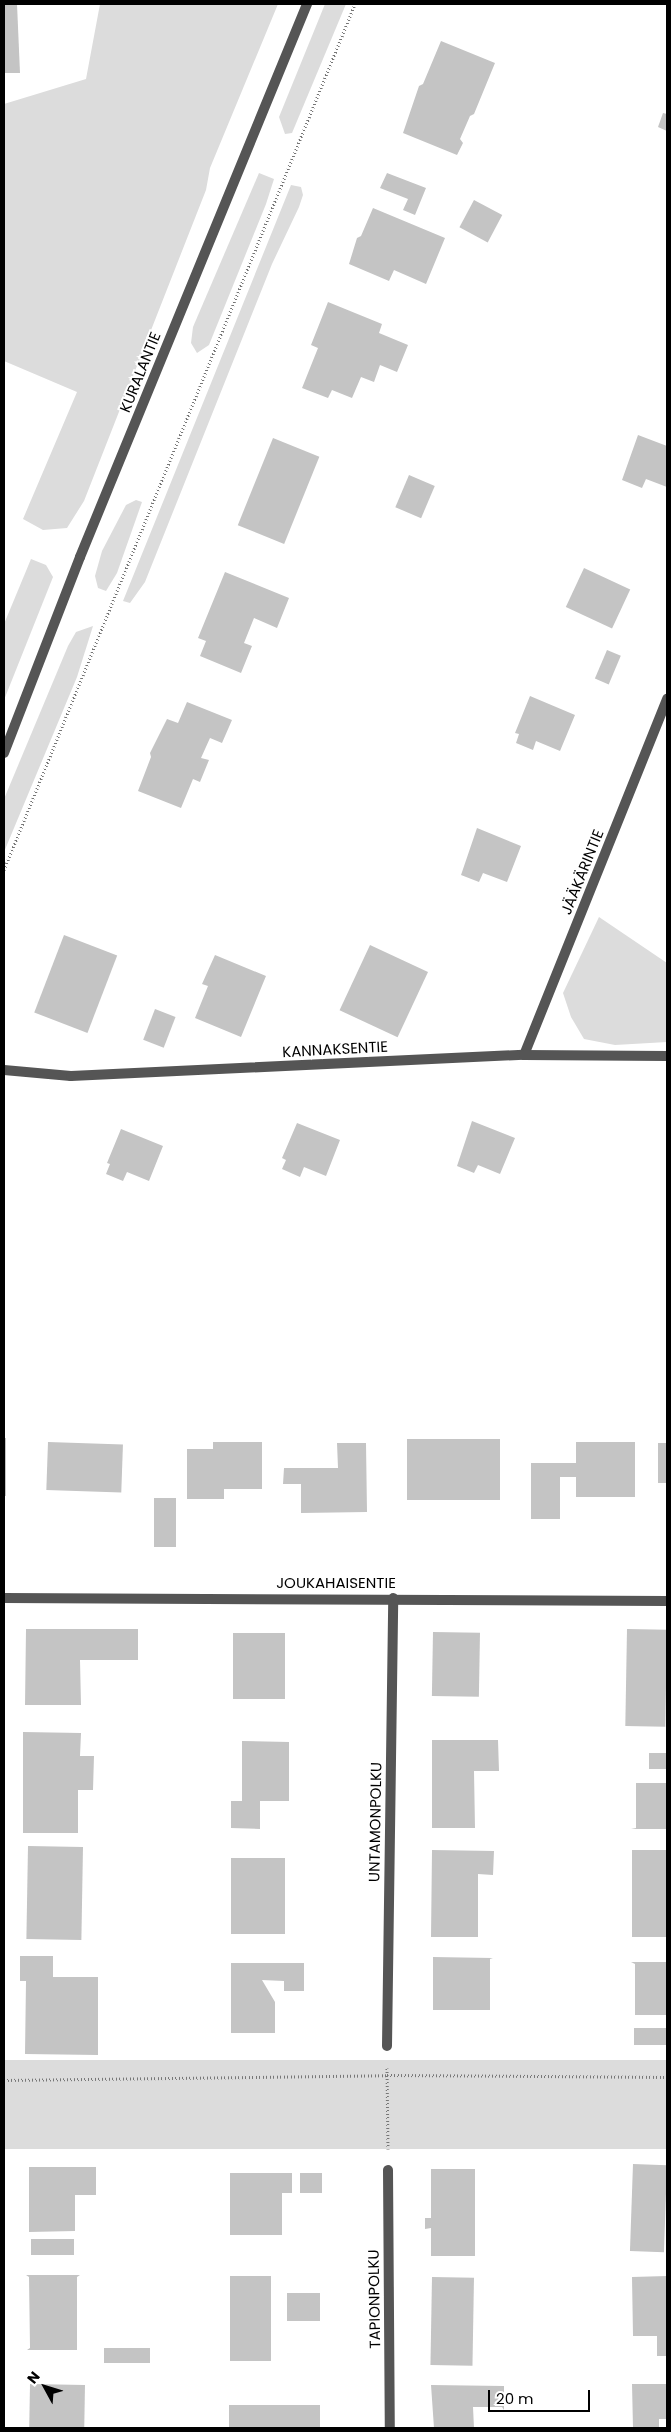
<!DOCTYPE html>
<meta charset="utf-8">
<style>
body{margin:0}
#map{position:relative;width:671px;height:2432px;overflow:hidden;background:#fff;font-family:Poppins,sans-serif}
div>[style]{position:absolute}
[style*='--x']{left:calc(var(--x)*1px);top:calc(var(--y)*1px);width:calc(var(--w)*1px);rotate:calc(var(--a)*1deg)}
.green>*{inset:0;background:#dcdcdc;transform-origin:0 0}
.building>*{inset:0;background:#c4c4c4;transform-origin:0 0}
.path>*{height:3px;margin-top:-1.5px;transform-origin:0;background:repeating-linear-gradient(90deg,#777 0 1px,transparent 0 3.5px)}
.minor>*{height:10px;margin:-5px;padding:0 5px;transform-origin:5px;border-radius:5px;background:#555}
.tertiary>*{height:10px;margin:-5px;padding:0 5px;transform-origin:5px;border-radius:5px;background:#555}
span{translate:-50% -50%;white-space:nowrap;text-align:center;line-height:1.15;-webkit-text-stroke:4px #fff;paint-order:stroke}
.street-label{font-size:15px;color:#000}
.frame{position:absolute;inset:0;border:5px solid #000;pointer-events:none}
.north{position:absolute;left:20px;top:2362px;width:50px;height:50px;-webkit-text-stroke:4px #fff;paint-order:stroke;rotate:309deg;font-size:14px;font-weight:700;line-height:20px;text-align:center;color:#000}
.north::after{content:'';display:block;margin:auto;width:18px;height:22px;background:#000;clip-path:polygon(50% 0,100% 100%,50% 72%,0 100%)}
.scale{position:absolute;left:488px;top:2390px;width:102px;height:22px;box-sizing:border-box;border:2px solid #000;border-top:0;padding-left:6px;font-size:15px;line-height:18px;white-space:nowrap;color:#000;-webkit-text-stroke:4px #fff;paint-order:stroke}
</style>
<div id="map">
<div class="green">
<i style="clip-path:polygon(100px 4px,278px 4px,210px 168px,206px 190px,84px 501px,67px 528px,43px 530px,23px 519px,77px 392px,4px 361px,4px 104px,86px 79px)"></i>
<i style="clip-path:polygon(325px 4px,346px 4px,292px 133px,285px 134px,279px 117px)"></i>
<i style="clip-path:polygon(259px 173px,274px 179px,266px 204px,209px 345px,197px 353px,191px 343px,193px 327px)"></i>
<i style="clip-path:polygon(291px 185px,301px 187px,303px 195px,299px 207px,272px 264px,145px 582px,130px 603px,123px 601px)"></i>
<i style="clip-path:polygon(136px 500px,142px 502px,117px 573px,106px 591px,98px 588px,95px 576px,102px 551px,126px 505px)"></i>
<i style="clip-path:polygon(31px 559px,46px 565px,53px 577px,4px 700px,4px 624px)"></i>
<i style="clip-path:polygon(93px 626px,77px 677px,4px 852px,4px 799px,68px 646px,76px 632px)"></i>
<i style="clip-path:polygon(599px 917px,667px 963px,667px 1042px,615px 1045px,584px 1039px,571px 1017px,563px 993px)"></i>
<i style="left:4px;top:2060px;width:663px;height:89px"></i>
</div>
<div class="building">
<i style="clip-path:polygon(4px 4px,17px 4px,20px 73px,4px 73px)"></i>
<i style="clip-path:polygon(441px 41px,495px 63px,474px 114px,470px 116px,460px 139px,463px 143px,457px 155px,403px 133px,419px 86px,423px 84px)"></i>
<i style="clip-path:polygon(663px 113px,667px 114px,667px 131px,658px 127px)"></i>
<i style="clip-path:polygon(387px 173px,426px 188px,415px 215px,403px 210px,408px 199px,380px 188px)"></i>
<i style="left:474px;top:200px;width:32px;height:31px;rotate:28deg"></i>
<i style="clip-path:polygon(373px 208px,445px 238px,426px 284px,394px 270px,389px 281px,349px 264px,357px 238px,361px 236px)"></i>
<i style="clip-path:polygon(328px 302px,382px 324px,379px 333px,408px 345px,397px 372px,380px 365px,374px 382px,361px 377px,352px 398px,332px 390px,328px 398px,302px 388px,318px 348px,311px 345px)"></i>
<i style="clip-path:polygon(638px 435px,667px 446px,667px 487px,646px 479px,642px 488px,622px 480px)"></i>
<i style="left:273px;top:438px;width:50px;height:94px;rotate:22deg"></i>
<i style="left:409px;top:475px;width:28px;height:35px;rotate:23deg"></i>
<i style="left:584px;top:568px;width:51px;height:43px;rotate:25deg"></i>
<i style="clip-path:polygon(225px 572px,289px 598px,277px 628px,254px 618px,244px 643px,252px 646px,241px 673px,200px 656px,206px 641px,198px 638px)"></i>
<i style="left:607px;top:650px;width:15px;height:31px;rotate:23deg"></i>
<i style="clip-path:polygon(530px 696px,575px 715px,560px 751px,536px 741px,533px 750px,516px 743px,519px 734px,515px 733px)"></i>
<i style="clip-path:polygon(187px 702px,232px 720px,222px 743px,210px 738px,201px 758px,209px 760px,200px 782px,193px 779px,181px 808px,138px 791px,151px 757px,150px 753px,167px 719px,178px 723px)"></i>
<i style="clip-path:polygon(477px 828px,521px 846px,507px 882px,483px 873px,479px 882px,461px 875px)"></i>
<i style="left:64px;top:935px;width:57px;height:83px;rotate:21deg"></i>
<i style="left:370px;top:945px;width:64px;height:72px;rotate:25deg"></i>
<i style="clip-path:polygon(215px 955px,266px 976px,241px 1037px,195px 1018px,208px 986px,202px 984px)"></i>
<i style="left:155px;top:1009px;width:22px;height:33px;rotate:21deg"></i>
<i style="clip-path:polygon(472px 1121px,515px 1138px,500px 1174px,478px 1165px,474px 1173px,457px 1166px)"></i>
<i style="clip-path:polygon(297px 1123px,340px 1140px,326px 1176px,304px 1167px,300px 1177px,282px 1169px,286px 1160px,282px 1158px)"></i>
<i style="clip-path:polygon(121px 1129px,163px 1146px,149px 1181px,127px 1172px,123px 1181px,106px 1174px,110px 1164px,107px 1163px)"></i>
<i style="left:4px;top:1438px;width:2px;height:58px"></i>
<i style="left:407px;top:1439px;width:93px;height:61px"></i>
<i style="left:48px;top:1442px;width:75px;height:48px;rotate:2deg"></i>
<i style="clip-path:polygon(213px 1442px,262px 1442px,262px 1489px,224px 1489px,224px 1499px,187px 1499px,187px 1449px,213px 1449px)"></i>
<i style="clip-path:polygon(576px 1442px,635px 1442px,635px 1497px,576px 1497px,576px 1477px,560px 1477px,560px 1519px,531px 1519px,531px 1463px,576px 1463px)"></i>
<i style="clip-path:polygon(337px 1443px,366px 1443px,367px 1512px,301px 1513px,301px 1484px,283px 1484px,284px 1468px,338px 1468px)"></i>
<i style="left:658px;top:1443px;width:9px;height:40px"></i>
<i style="left:154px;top:1498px;width:22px;height:49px"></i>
<i style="clip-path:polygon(26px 1629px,138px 1629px,138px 1660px,80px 1660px,81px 1705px,25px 1705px)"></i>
<i style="left:627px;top:1629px;width:40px;height:97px;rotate:1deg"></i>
<i style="left:433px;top:1632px;width:47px;height:64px;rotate:1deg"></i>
<i style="left:233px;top:1633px;width:52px;height:66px"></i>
<i style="clip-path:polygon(23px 1732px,81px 1733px,80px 1756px,94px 1756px,93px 1790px,78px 1790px,78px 1833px,23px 1833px)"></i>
<i style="clip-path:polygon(432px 1740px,498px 1740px,499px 1771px,474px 1771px,475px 1828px,432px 1828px)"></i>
<i style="clip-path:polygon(242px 1741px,289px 1742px,289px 1801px,260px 1801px,260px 1829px,231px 1828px,231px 1801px,242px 1801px)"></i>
<i style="left:649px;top:1753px;width:18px;height:16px"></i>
<i style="clip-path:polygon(636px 1783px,667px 1783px,667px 1829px,631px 1829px,636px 1828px)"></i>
<i style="left:28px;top:1846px;width:55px;height:93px;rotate:1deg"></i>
<i style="clip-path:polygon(432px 1850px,494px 1851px,493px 1875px,478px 1874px,478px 1937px,431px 1937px)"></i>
<i style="left:632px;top:1850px;width:35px;height:87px"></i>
<i style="left:231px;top:1858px;width:54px;height:76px"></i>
<i style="clip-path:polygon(20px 1956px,53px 1956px,53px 1977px,98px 1977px,98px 2055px,25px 2054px,26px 1981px,20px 1981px)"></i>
<i style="clip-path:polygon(433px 1957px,493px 1958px,490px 1959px,490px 2010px,433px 2010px)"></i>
<i style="clip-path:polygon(667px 1962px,667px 2015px,635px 2015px,635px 1964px,631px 1962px)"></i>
<i style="clip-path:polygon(231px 1963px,304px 1963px,304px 1991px,284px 1991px,284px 1981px,262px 1980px,275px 2002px,275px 2033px,231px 2033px)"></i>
<i style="left:667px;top:2028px;width:17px;height:33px;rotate:90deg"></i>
<i style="left:633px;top:2164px;width:34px;height:87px;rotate:2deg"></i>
<i style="clip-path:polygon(29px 2167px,96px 2167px,96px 2195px,75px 2195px,75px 2231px,29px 2232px)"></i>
<i style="clip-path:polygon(431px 2169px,475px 2169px,475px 2256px,431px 2256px,431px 2228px,425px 2229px,425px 2218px,431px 2218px)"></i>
<i style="clip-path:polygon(230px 2173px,292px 2173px,292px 2193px,282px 2193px,282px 2235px,230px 2235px)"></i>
<i style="left:300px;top:2173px;width:22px;height:20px"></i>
<i style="left:31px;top:2239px;width:43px;height:16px"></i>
<i style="clip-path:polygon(26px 2275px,80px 2275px,77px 2277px,77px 2350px,27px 2350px,30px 2348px,29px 2277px)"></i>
<i style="left:230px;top:2276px;width:41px;height:85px"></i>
<i style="clip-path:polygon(667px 2276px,667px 2356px,657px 2356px,657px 2336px,633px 2336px,632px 2277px)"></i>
<i style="left:432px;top:2277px;width:42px;height:88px;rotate:1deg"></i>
<i style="left:287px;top:2293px;width:33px;height:28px"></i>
<i style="left:104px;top:2348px;width:46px;height:15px"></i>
<i style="left:30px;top:2384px;width:55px;height:44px;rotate:1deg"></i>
<i style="clip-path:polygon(632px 2384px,667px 2384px,667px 2419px,659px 2419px,659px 2428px,633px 2428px)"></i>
<i style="clip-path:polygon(431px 2385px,504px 2386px,504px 2410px,502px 2407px,473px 2407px,474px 2428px,434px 2428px)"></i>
<i style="left:229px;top:2405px;width:91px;height:23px"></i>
</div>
<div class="path">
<i style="--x:4;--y:870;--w:934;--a:-67.94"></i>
<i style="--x:387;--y:2068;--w:81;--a:89.3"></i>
<i style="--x:4;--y:2080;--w:383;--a:-0.7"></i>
<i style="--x:387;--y:2075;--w:280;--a:0.4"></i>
</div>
<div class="minor">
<i style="--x:524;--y:1055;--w:384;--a:-68.1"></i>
<i style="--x:4;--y:1070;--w:67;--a:5.1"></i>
<i style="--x:71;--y:1076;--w:453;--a:-2.7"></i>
<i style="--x:524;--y:1055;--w:143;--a:0.4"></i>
<i style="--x:4;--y:1598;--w:663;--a:0.26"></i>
<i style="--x:387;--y:2046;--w:448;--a:-89.2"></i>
<i style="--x:388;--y:2170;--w:258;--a:89.6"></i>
</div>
<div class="tertiary">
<i style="--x:4;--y:753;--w:210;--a:-68.8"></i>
<i style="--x:80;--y:557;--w:598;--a:-67.68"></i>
</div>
<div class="street-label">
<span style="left:140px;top:372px;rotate:-68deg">KURALANTIE</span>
<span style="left:582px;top:872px;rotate:-68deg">JÄÄKÄRINTIE</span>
<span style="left:335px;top:1049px;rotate:-3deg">KANNAKSENTIE</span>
<span style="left:336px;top:1583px">JOUKAHAISENTIE</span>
<span style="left:375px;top:1822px;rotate:-89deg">UNTAMONPOLKU</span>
<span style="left:374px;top:2299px;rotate:-91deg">TAPIONPOLKU</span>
</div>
<div class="frame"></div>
<div class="north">N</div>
<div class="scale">20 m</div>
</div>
